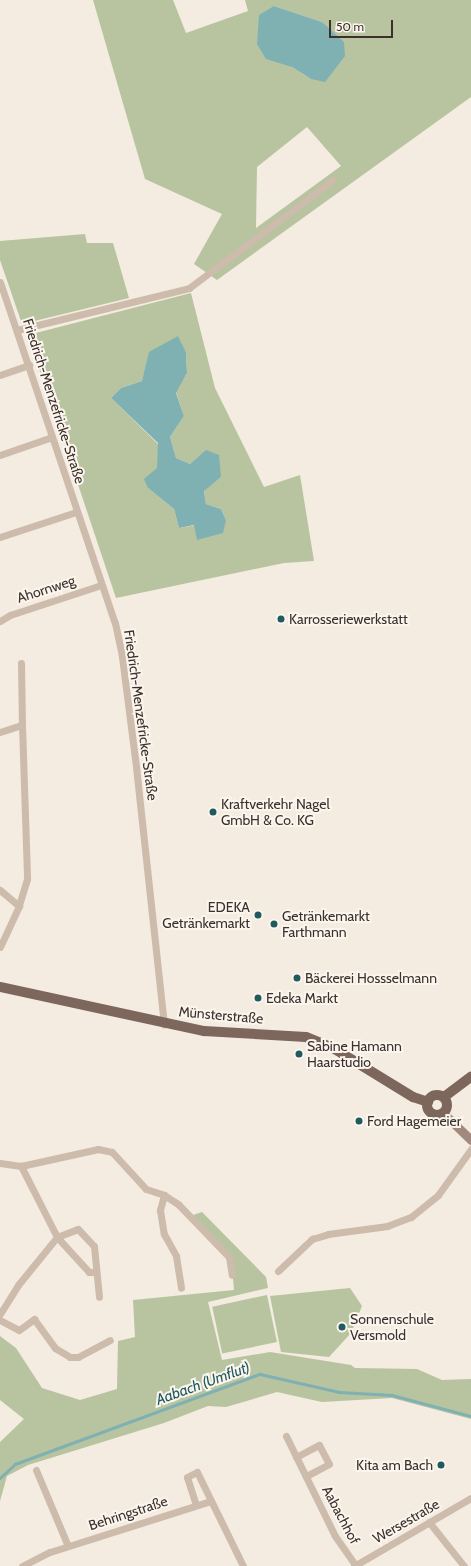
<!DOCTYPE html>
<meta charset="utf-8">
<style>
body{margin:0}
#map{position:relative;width:471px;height:1566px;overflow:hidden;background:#f4ebe1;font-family:Cabin,sans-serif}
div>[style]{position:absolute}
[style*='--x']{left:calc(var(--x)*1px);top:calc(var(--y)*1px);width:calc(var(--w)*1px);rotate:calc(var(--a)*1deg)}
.green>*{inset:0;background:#b8c4a0;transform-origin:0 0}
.water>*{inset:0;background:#7fb0b2}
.stream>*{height:2.5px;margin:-1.25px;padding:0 1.25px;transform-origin:1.25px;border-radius:1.25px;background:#7fb0b2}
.street>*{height:7px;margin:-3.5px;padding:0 3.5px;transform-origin:3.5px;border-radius:3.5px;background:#cdbbac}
.secondary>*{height:9px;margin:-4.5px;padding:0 4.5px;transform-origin:4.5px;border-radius:4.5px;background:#a18a7d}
.primary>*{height:10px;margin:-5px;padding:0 5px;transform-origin:5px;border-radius:5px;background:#7d675c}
.primary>.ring{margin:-5px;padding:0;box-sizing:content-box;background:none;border:10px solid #7d675c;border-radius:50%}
.dots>*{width:11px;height:11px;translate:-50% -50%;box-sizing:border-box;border:2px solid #fbf5ee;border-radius:50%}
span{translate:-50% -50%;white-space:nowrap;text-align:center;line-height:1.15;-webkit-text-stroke:4px #fbf5ee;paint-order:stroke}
.street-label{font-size:14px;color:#3b302b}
.poi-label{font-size:14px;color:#3b302b}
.left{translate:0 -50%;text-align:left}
.right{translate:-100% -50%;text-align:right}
.water-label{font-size:15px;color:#1f5a5e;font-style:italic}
.scale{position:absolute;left:329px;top:20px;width:64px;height:18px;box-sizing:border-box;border:2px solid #3b302b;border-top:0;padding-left:5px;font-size:12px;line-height:14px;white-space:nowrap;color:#3b302b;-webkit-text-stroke:3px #fbf5ee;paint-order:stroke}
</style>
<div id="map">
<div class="green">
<i style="clip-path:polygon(evenodd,93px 0,173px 0,186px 33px,248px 11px,245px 0,471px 0,471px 97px,217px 280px,194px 264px,222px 214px,145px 179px,93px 0,274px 6px,322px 22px,311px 79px,292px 67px,274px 6px,93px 0,307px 127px,341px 166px,256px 228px,257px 167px,307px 127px)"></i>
<i style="clip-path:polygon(85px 234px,87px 243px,113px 243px,129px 298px,22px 324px,0 260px,0 241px)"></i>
<i style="clip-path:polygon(evenodd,191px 293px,215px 388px,264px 487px,300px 475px,314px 561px,284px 563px,116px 598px,28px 335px,191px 293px,178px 337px,186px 352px,187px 373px,176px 392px,184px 416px,170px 437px,176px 458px,190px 464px,206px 451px,221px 477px,204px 490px,206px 504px,221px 509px,226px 520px,179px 528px,174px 509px,148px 488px,158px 468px,158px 444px,111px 398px,121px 388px,142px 381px,146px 368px,178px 337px)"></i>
<i style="clip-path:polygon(202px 1212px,266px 1277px,268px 1288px,208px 1302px,222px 1360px,270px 1352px,351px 1365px,355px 1368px,417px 1369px,442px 1380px,471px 1379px,471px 1419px,392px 1398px,322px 1402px,277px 1392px,226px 1407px,208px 1406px,164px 1423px,28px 1465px,7px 1476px,0 1501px,0 1442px,24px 1419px,0 1400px,0 1336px,16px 1348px,42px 1388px,80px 1400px,117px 1389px,118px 1341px,135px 1337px,133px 1300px,234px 1290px,231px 1257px,193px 1215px)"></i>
<i style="clip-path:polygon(350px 1288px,362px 1306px,351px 1333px,329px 1357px,281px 1352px,270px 1296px)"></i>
<i style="left:267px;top:1295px;width:48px;height:56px;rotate:78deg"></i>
</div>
<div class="water">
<i style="clip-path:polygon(274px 6px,322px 22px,344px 42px,345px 56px,325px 82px,311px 79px,292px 67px,266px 59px,257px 44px,259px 15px)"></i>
<i style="clip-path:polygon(178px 336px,186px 352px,187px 373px,176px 393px,184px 416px,170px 437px,176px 458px,190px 464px,206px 450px,219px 455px,221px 477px,204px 491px,206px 504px,221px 509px,226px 520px,223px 533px,197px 540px,194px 525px,179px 528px,174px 509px,148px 488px,144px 479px,157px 468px,158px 443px,111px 398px,121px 388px,142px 381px,149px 352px)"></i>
</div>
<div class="stream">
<i style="--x:0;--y:1478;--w:21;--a:-43"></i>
<i style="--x:15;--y:1464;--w:261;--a:-20.2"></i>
<i style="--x:260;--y:1374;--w:81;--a:12.8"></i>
<i style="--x:339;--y:1392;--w:53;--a:3.2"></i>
<i style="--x:392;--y:1395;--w:82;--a:14.9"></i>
</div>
<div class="street">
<i style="--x:0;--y:282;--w:360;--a:71.4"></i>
<i style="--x:115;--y:623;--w:35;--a:78"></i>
<i style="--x:122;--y:657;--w:111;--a:82.7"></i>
<i style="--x:136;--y:767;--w:259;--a:83.8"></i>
<i style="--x:17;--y:330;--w:177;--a:-13.7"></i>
<i style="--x:189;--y:288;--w:180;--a:-36.9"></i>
<i style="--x:0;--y:375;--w:31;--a:-19"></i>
<i style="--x:0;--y:455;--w:55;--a:-19.1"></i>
<i style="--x:0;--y:537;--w:80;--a:-18.2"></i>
<i style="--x:0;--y:621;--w:12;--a:-31"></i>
<i style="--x:10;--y:615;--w:96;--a:-18.2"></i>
<i style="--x:21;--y:663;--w:62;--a:89.1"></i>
<i style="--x:0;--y:732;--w:23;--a:-18"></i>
<i style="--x:22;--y:725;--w:154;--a:88.1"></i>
<i style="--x:27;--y:879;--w:28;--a:107"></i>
<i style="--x:0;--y:890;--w:25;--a:40"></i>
<i style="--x:19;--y:906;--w:45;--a:114.9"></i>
<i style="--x:0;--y:1163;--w:21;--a:8"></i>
<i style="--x:21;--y:1166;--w:79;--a:-12.4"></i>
<i style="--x:98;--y:1149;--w:14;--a:12"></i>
<i style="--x:112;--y:1152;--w:50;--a:47.4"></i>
<i style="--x:146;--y:1189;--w:19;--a:18"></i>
<i style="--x:164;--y:1195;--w:16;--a:105"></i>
<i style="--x:160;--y:1210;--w:24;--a:81"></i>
<i style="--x:164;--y:1234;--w:25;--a:61"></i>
<i style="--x:176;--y:1256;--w:32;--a:81"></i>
<i style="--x:164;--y:1195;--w:17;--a:33"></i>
<i style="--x:178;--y:1204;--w:74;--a:46.1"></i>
<i style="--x:229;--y:1257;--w:18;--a:81"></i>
<i style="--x:278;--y:1271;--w:47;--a:-43.3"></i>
<i style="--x:312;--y:1239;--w:17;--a:-17"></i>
<i style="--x:328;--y:1234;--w:60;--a:-7.7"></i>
<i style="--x:387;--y:1226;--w:26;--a:-21"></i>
<i style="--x:411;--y:1217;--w:35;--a:-39"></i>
<i style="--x:438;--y:1195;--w:57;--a:-54.3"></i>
<i style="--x:96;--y:1272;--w:7;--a:180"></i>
<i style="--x:89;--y:1272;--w:47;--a:-132.4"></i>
<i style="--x:57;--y:1237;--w:22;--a:-21"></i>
<i style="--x:78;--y:1229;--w:23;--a:47"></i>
<i style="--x:94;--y:1246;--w:51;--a:84.4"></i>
<i style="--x:0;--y:1314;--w:34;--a:-58"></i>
<i style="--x:18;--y:1285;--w:62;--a:-50.9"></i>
<i style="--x:57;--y:1237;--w:80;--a:-116.9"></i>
<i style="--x:0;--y:1320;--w:21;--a:28"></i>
<i style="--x:19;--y:1330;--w:19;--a:-36"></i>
<i style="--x:34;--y:1319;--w:36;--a:54"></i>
<i style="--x:55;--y:1348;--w:17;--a:31"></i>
<i style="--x:70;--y:1357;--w:8;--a:0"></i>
<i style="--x:78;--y:1357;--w:36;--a:-28"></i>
<i style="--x:286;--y:1436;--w:111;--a:63.9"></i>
<i style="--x:335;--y:1536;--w:35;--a:55"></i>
<i style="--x:296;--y:1457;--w:26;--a:-28"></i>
<i style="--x:319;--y:1445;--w:21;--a:62"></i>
<i style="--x:329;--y:1464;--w:26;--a:152"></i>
<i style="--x:36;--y:1470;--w:82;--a:67.2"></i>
<i style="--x:196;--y:1505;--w:29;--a:-108"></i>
<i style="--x:187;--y:1477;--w:11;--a:-27"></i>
<i style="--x:197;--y:1472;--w:105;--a:63.9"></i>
<i style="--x:429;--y:1522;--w:56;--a:51.5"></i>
<i style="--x:22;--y:1566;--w:31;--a:-27"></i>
<i style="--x:50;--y:1552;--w:169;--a:-17.6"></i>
<i style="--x:354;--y:1566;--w:135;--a:-30.2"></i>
</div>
<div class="secondary">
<i style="--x:443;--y:1113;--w:39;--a:44"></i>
</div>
<div class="primary">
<i style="--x:0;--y:987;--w:209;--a:12.2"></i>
<i style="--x:204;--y:1031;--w:102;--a:3.4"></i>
<i style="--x:306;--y:1037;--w:29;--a:22"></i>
<i style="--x:333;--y:1048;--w:94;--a:31.5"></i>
<i style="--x:413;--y:1097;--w:16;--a:18"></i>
<i class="ring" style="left:427px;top:1095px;width:10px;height:10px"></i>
<i style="--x:444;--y:1097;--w:34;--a:-37"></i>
</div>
<div class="dots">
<i style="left:281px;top:619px;background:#1f5a5e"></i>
<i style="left:213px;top:812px;background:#1f5a5e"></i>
<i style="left:258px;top:915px;background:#1f5a5e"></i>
<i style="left:274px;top:924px;background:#1f5a5e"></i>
<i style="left:297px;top:978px;background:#1f5a5e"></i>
<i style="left:258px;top:998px;background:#1f5a5e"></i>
<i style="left:299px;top:1054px;background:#1f5a5e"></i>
<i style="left:359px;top:1121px;background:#1f5a5e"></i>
<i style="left:342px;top:1327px;background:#1f5a5e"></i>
<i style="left:441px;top:1465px;background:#1f5a5e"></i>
</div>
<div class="street-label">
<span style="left:54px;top:401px;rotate:72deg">Friedrich-Menzefricke-Straße</span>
<span style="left:46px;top:589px;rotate:-18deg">Ahornweg</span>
<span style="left:141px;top:715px;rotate:82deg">Friedrich-Menzefricke-Straße</span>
<span style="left:221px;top:1015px;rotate:5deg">Münsterstraße</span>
<span style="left:128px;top:1513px;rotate:-18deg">Behringstraße</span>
<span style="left:341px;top:1515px;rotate:62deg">Aabachhof</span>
<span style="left:406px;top:1521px;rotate:-30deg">Wersestraße</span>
</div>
<div class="poi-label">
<span class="left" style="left:289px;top:619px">Karrosseriewerkstatt</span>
<span class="left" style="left:221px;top:812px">Kraftverkehr Nagel<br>GmbH &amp; Co. KG</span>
<span class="right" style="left:250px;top:915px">EDEKA<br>Getränkemarkt</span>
<span class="left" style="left:282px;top:924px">Getränkemarkt<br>Farthmann</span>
<span class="left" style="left:305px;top:978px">Bäckerei Hossselmann</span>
<span class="left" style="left:266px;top:998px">Edeka Markt</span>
<span class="left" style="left:307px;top:1054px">Sabine Hamann<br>Haarstudio</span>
<span class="left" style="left:367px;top:1121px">Ford Hagemeier</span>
<span class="left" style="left:350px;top:1327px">Sonnenschule<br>Versmold</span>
<span class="right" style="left:433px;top:1465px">Kita am Bach</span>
</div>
<div class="water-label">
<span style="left:203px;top:1384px;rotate:-20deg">Aabach (Umflut)</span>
</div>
<div class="scale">50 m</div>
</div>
